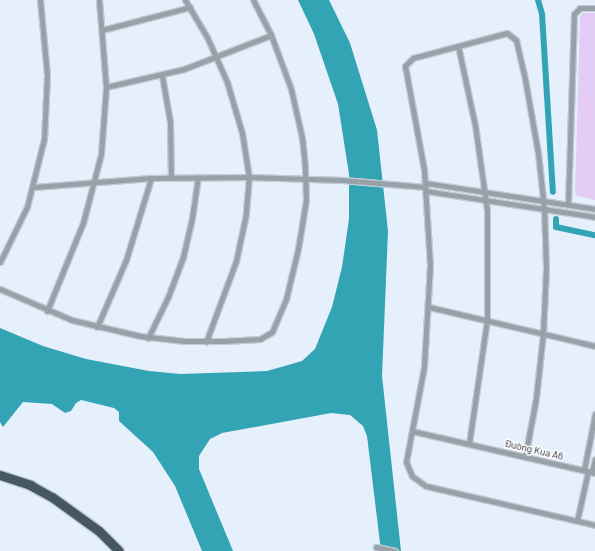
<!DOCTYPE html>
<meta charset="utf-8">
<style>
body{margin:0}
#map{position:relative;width:595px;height:551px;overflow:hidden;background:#e6effc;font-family:Barlow,sans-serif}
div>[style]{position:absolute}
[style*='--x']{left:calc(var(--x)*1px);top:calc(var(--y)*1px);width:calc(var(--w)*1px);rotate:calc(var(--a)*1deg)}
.green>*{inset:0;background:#e3cdf7}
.water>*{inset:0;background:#33a4b4}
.canal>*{height:6px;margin:-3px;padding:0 3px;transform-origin:3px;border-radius:3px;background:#33a4b4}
.roads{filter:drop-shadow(1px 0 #c2cbd7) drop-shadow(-1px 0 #c2cbd7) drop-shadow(0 1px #c2cbd7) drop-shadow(0 -1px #c2cbd7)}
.minor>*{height:5px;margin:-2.5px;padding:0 2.5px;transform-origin:2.5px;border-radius:2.5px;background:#97a1a7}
.trunk>*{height:9px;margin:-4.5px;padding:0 4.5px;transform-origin:4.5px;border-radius:4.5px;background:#445762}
span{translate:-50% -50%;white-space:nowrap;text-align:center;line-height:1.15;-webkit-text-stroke:3px #fff;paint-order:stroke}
.street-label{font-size:10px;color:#20252d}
</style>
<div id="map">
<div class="green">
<i style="clip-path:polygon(582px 13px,595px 13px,595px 200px,577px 196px,575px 192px,580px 17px)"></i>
</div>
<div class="water">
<i style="clip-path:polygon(298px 0,329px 0,350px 43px,377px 130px,388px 231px,382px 376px,401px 551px,381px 551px,367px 436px,363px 426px,350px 415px,331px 413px,222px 433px,210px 439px,199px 456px,199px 469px,233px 551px,202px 551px,175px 486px,153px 452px,119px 421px,119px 412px,114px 408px,81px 400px,76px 403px,71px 411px,65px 413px,52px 404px,23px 402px,3px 427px,0 422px,0 328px,43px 346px,86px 359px,149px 371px,180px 374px,267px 371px,302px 361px,315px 349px,332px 307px,342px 267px,349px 219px,349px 174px,338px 104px,314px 34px)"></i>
</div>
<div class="canal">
<i style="--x:538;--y:0;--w:15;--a:74"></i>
<i style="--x:542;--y:14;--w:178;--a:86.5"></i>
<i style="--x:556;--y:219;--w:8;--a:90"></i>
<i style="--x:556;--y:227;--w:40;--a:12"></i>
</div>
<div class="roads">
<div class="minor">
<i style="--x:185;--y:0;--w:43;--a:59.3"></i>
<i style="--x:207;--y:37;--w:49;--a:66"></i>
<i style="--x:227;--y:82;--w:53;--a:73.6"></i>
<i style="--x:242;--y:133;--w:45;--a:81"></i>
<i style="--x:249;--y:177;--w:37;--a:95"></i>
<i style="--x:246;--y:214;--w:48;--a:102"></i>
<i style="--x:236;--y:261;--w:86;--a:110.3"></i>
<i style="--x:102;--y:30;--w:91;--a:-14.6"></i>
<i style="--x:458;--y:46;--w:81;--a:77.9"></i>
<i style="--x:475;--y:125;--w:86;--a:82"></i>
<i style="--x:487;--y:210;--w:110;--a:90"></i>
<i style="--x:487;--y:320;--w:125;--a:98.3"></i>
<i style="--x:162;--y:76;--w:47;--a:80.1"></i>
<i style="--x:170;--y:122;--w:56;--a:89"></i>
<i style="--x:106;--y:87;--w:80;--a:-13"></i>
<i style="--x:184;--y:69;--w:93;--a:-21.3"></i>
<i style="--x:426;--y:183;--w:171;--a:8.7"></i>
<i style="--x:34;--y:187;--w:117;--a:-4.4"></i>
<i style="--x:151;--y:178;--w:98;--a:-0.6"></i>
<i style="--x:249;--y:177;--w:93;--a:1.8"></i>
<i style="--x:342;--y:180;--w:84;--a:4.8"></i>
<i style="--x:426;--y:191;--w:171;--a:8.7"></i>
<i style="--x:568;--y:204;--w:190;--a:-88.2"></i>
<i style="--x:574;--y:14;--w:8;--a:-45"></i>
<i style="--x:580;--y:8;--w:15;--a:0"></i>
<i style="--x:0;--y:262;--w:61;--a:-63.9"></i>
<i style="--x:27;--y:207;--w:70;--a:-76"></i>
<i style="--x:44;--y:139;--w:64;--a:-87.3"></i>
<i style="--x:47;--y:75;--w:75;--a:-95.3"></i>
<i style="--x:0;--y:289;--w:78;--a:23.3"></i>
<i style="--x:72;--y:320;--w:70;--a:13.2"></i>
<i style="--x:140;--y:336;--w:45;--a:6.3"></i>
<i style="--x:185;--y:341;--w:39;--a:0"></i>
<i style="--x:224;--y:341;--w:36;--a:-3"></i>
<i style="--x:260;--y:339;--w:14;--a:-30"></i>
<i style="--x:272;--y:332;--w:36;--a:-67"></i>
<i style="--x:286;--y:299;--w:51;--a:-76.5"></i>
<i style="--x:298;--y:249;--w:50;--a:-80.7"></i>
<i style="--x:306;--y:200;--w:34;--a:-92"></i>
<i style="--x:305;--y:166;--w:28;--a:-96"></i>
<i style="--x:302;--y:138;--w:50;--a:-102.7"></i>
<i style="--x:291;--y:89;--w:58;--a:-110.3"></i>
<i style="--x:271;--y:35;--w:39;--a:-117"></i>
<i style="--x:429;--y:307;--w:171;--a:13.2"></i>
<i style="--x:47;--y:311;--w:95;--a:-67.8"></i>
<i style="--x:83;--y:223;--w:71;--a:-75.4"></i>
<i style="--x:101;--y:154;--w:67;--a:-85.7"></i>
<i style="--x:106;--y:87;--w:87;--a:-94.6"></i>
<i style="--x:97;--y:327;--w:73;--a:-66.6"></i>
<i style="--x:126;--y:260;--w:86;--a:-73"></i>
<i style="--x:148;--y:338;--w:46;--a:-64"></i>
<i style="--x:168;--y:297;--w:43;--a:-69.4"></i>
<i style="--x:183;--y:257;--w:40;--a:-77"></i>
<i style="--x:192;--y:218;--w:41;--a:-81.7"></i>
<i style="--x:412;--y:431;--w:188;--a:12.9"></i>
<i style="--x:525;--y:457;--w:60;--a:-79.4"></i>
<i style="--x:536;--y:398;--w:64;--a:-83.8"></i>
<i style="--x:543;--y:334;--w:67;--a:-87.4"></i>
<i style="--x:546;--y:267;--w:59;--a:-91.9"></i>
<i style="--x:544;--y:208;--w:55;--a:-96.2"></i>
<i style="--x:538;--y:153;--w:75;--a:-100"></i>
<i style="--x:525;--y:79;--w:40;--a:-103"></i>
<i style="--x:516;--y:40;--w:11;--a:-142"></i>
<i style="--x:507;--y:33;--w:97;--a:165.1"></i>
<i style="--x:413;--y:58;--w:11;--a:135"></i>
<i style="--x:405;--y:66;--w:106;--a:79.6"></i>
<i style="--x:424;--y:170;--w:95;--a:86.4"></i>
<i style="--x:430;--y:265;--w:102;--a:93.4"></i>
<i style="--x:424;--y:367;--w:97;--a:100.7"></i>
<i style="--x:406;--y:462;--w:15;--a:67"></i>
<i style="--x:412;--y:476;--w:17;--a:36"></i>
<i style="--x:426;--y:486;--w:173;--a:13"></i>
<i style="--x:584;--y:470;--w:57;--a:-78.9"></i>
<i style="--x:592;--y:472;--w:13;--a:-77"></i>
<i style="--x:577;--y:521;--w:51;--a:-77.6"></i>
<i style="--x:376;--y:547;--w:19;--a:12"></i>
</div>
<div class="trunk">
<i style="--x:0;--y:475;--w:32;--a:18"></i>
<i style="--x:30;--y:485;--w:25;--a:29"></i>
<i style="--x:52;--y:497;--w:58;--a:35.9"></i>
<i style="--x:99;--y:531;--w:28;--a:45"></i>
</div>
</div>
<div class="street-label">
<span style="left:534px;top:450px;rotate:13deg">Đường Kua A6</span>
</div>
</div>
